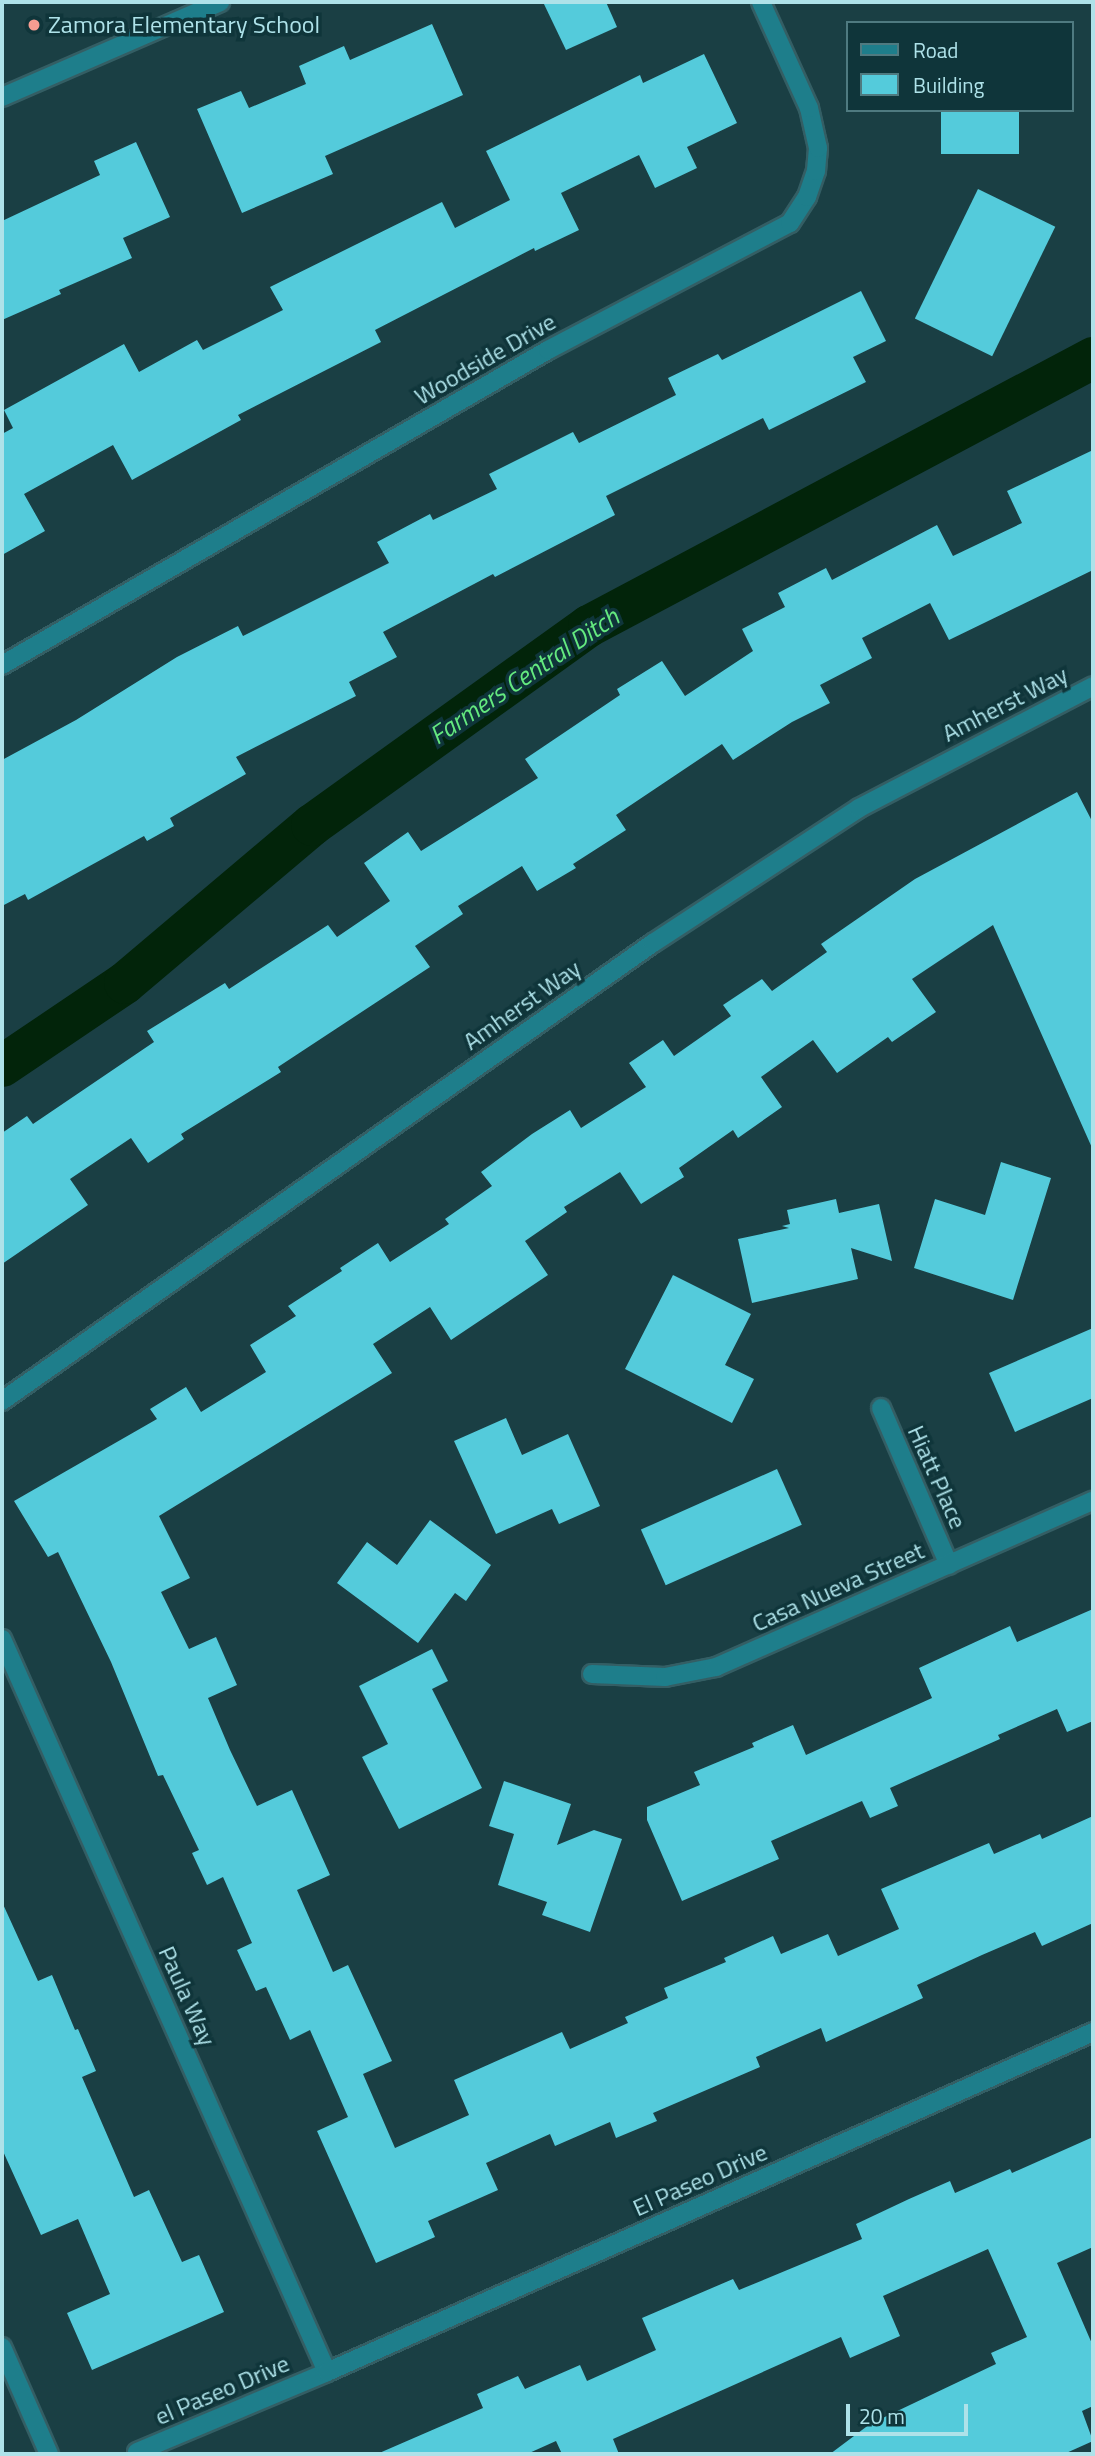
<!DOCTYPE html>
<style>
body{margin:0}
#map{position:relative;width:1095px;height:2456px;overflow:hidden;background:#1a3f44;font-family:"Titillium Web",sans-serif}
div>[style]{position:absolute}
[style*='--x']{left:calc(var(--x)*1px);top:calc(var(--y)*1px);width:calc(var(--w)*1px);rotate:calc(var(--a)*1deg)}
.canal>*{height:42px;margin:-21px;padding:0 21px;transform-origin:21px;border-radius:21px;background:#02240a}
.building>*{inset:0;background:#54cbdb;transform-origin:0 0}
.roads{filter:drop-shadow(2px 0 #345e64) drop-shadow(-2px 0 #345e64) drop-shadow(0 2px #345e64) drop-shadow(0 -2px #345e64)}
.minor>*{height:18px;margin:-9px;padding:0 9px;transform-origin:9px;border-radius:9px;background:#1e7e8b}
.dots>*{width:19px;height:19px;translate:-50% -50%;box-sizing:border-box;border:4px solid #0f353a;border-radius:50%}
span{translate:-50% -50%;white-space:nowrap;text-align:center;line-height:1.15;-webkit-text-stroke:7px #0f353a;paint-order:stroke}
.poi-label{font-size:24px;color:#aee2e9}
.left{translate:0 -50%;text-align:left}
.street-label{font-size:24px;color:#aee2e9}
.water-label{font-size:26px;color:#64e97f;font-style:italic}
.frame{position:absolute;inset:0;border:4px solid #aee2e9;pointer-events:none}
.legend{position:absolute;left:846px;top:21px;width:228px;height:91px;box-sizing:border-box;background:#0f353a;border:2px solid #4f7a80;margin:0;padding:9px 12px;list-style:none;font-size:21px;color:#aee2e9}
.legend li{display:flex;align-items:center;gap:14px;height:35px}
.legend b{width:35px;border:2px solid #4f7a80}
.scale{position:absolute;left:846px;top:2404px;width:122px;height:32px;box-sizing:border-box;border:4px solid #aee2e9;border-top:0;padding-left:9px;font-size:21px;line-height:24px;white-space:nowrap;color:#aee2e9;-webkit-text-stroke:5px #0f353a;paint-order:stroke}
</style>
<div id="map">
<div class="canal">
<i style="--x:2;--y:1066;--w:148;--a:-34"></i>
<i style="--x:125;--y:983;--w:245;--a:-40.2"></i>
<i style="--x:312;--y:825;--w:341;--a:-35.7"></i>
<i style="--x:589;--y:626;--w:571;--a:-28"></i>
</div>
<div class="building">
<i style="clip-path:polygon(543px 2px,606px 2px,617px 27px,566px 50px)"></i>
<i style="clip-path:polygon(432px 24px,463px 95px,325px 156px,333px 174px,242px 213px,197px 109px,241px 91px,249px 108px,306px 84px,299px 66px,344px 46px,350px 60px)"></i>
<i style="clip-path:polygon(704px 54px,737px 123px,687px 147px,697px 168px,655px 188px,639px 155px,561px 193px,579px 230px,535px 251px,534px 248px,375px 330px,381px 342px,238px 415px,241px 420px,132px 480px,113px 445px,24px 494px,45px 531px,2px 555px,2px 434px,13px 428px,4px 410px,124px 344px,139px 372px,197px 340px,203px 350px,283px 310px,270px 287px,442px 202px,455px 228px,510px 200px,486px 151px,640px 75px,643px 83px)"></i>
<i style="left:941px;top:110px;width:78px;height:44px"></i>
<i style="clip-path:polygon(136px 142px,170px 217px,123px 238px,132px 258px,59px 290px,61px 294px,2px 320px,2px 221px,100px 175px,94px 161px)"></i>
<i style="left:978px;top:189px;width:86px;height:144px;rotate:26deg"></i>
<i style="clip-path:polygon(861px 291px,886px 341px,853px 357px,866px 382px,769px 430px,763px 418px,606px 496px,615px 515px,495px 577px,493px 574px,383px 632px,397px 657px,349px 682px,356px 696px,236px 757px,246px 774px,170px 818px,174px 826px,147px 841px,144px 836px,28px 900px,25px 894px,2px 906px,2px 760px,76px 720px,177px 657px,238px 626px,243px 636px,389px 563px,377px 542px,430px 514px,433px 520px,497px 489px,489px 474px,573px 432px,579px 443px,676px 395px,668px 378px,718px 354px,722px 360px)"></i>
<i style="clip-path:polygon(1093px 450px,1093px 570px,949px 640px,930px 603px,862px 638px,872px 658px,820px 685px,830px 703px,792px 722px,733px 760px,722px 744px,616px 815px,626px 830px,573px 864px,576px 868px,537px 891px,522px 866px,458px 906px,463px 914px,415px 946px,430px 967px,278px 1067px,281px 1072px,181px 1134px,184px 1139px,148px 1163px,131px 1138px,70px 1179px,88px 1205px,2px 1264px,2px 1133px,27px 1116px,33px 1124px,154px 1042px,147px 1031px,225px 983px,229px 989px,328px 925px,337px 937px,390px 901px,364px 863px,408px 832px,421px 851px,538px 778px,525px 759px,620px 695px,617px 689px,662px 661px,685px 696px,753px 651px,742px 629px,785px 607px,778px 593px,826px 568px,832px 580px,937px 525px,953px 556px,1022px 523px,1007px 491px)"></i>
<i style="clip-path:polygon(1077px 792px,1093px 823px,1093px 1150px,993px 925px,912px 979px,936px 1012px,892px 1042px,888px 1037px,837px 1073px,813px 1040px,761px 1077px,782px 1107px,738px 1138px,733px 1130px,679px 1168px,684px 1177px,641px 1204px,620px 1172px,564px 1207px,567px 1212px,525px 1241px,548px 1275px,451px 1340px,430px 1307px,373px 1344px,392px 1373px,159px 1516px,190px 1578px,161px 1592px,189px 1649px,216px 1637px,237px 1685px,208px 1698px,230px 1750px,257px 1806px,292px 1790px,330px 1875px,297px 1890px,333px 1972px,348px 1965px,392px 2061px,363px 2074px,395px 2148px,469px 2115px,454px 2080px,562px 2032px,570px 2049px,628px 2023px,625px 2017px,668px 1998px,664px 1988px,726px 1962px,724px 1958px,773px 1936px,781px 1954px,828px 1934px,838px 1956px,899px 1929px,881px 1889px,989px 1843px,994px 1854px,1040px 1834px,1042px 1839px,1093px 1816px,1093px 1923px,1042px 1946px,1035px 1932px,982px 1955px,917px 1985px,923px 1998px,826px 2042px,821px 2028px,756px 2057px,760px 2067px,653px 2113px,657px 2121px,616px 2138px,610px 2122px,555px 2146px,550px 2134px,486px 2163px,498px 2190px,428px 2221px,435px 2237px,376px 2263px,317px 2131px,348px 2117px,310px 2030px,290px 2040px,266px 1987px,256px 1991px,237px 1950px,252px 1943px,223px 1877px,207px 1885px,192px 1853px,199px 1850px,163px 1775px,158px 1776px,111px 1662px,58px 1552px,48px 1557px,14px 1501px,157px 1419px,150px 1409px,186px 1387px,201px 1412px,266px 1372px,250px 1345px,296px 1316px,288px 1306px,342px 1271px,340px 1268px,378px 1243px,390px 1262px,449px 1224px,445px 1219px,492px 1186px,481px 1172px,532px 1134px,570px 1110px,581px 1128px,646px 1087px,629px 1063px,663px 1040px,674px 1056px,731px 1016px,723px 1005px,762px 979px,772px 991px,827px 952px,821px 944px,915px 879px)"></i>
<i style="clip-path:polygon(1001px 1162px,1051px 1178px,1013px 1300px,914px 1268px,935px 1199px,985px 1215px)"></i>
<i style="clip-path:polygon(836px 1199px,839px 1213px,879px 1204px,892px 1261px,851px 1248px,858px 1279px,752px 1303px,738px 1239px,789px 1228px,782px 1226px,790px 1224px,787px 1210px)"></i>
<i style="clip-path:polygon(673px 1275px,751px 1314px,725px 1365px,754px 1379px,732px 1423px,625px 1369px)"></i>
<i style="clip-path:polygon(1093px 1328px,1093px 1398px,1015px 1432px,989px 1373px)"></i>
<i style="clip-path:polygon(506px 1418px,522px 1455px,568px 1434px,600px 1506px,559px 1524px,552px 1509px,496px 1534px,454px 1441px)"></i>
<i style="left:777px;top:1469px;width:61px;height:149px;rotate:66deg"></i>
<i style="clip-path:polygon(430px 1520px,491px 1565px,466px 1601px,455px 1593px,418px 1643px,337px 1583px,367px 1542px,397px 1565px)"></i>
<i style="clip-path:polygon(1093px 1609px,1093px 1721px,1067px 1732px,1057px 1709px,998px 1735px,1000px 1739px,890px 1788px,898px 1806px,870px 1818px,862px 1801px,771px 1841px,779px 1859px,682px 1901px,647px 1820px,647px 1807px,700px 1785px,694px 1772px,754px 1747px,752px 1743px,793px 1725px,806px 1755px,932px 1698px,919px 1668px,1010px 1626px,1017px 1642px)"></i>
<i style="clip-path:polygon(432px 1649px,448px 1681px,432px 1689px,482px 1788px,399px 1829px,362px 1757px,388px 1744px,359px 1686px)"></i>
<i style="clip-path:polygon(504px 1781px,571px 1804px,557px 1845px,594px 1830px,622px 1839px,590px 1932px,542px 1915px,547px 1902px,498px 1885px,514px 1834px,489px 1826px)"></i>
<i style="clip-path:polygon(2px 1902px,38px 1981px,52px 1975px,75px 2030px,78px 2029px,96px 2071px,82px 2077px,134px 2197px,149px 2190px,182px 2262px,199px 2255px,224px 2312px,92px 2370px,67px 2313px,110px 2294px,78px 2219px,41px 2235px,2px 2149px)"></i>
<i style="clip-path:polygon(1093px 2137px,1093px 2247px,1057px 2263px,1093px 2346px,1093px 2406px,1082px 2411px,1093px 2441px,1064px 2454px,830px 2454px,870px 2424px,996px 2364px,991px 2353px,1027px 2337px,988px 2249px,883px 2296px,900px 2336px,850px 2358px,841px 2337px,613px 2439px,619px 2454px,562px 2454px,556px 2441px,527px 2454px,377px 2454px,483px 2408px,477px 2394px,518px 2376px,525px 2389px,580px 2365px,587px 2381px,656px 2350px,642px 2318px,733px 2279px,739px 2290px,862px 2239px,856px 2224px,909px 2199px,950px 2181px,955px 2193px,1010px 2169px,1012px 2173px)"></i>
</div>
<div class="roads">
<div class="minor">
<i style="--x:2;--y:97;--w:238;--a:-23.5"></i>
<i style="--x:2;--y:665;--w:630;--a:-29.98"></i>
<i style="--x:548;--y:350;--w:273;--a:-27.7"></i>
<i style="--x:790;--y:223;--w:31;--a:-57"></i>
<i style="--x:807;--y:197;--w:28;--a:-71"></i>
<i style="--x:816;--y:171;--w:23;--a:-85"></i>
<i style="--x:818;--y:148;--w:41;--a:-102.7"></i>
<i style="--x:809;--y:108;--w:116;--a:-114.4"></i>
<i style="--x:2;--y:1401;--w:796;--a:-35.13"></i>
<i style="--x:653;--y:943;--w:246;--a:-33.2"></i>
<i style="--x:859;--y:808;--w:264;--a:-27.5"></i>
<i style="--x:881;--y:1408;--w:171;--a:66.6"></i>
<i style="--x:2;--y:1639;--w:802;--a:66.09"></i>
<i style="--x:592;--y:1674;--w:73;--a:2.4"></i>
<i style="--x:665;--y:1677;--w:52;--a:-11.1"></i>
<i style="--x:716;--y:1667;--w:412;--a:-23.8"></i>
<i style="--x:2;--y:2347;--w:117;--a:66.3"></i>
<i style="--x:137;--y:2452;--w:206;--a:-22.8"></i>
<i style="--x:327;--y:2372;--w:838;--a:-23.93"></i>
</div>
</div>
<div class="dots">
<i style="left:34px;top:25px;background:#f59c91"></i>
</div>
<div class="poi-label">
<span class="left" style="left:48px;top:25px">Zamora Elementary School</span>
</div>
<div class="street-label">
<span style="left:485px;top:359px;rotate:-30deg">Woodside Drive</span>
<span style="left:1005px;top:704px;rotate:-27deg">Amherst Way</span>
<span style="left:522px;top:1005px;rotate:-35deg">Amherst Way</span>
<span style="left:937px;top:1477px;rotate:66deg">Hiatt Place</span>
<span style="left:838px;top:1587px;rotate:-24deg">Casa Nueva Street</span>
<span style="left:187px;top:1996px;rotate:66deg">Paula Way</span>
<span style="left:700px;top:2180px;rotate:-24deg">El Paseo Drive</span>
<span style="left:222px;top:2390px;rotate:-23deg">el Paseo Drive</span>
</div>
<div class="water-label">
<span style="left:524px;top:676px;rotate:-34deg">Farmers Central Ditch</span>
</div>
<div class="frame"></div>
<ul class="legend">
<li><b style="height:9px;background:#1e7e8b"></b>Road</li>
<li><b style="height:19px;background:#54cbdb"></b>Building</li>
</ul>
<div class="scale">20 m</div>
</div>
